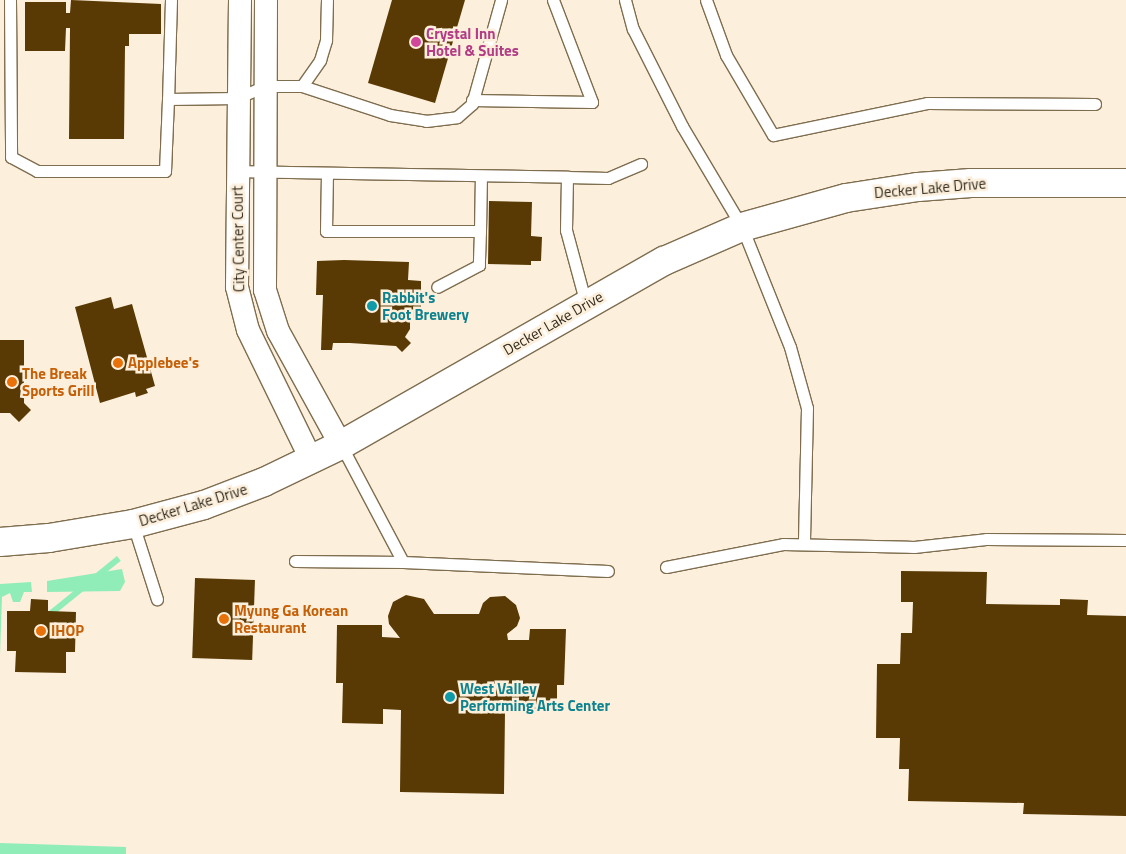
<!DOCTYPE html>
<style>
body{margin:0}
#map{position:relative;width:1126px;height:854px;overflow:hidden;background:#fcefdc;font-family:"Titillium Web",sans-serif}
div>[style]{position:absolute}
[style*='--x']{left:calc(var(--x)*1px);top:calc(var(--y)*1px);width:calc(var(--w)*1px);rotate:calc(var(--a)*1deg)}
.green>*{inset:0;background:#91edb8;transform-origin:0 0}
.building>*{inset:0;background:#593904;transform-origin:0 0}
.roads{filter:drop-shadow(1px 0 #7f6d4f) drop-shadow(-1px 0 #7f6d4f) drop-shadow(0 1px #7f6d4f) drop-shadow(0 -1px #7f6d4f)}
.lane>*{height:11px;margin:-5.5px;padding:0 5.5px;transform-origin:5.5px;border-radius:5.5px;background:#fff}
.street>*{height:22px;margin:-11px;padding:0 11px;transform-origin:11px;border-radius:11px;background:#fff}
.secondary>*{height:28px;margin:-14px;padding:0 14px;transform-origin:14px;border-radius:14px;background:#fff}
.dots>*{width:14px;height:14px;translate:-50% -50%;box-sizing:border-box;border:2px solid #fcefdc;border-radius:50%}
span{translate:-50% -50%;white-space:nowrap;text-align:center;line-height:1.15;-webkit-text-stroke:5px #fcefdc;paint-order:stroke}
.hotel-label{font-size:15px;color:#b23c85;font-weight:700}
.left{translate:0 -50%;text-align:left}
.street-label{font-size:15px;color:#322a1d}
.culture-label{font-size:15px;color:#0d838f;font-weight:700}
.food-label{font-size:15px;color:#c56008;font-weight:700}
</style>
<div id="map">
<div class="green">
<i style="left:117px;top:556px;width:6px;height:118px;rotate:51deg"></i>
<i style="clip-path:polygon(122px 569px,125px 582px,120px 591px,47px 592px,47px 581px)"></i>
<i style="clip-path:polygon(31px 582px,32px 592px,24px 592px,20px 602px,13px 602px,10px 593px,2px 597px,0 655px,0 584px)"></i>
<i style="clip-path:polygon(0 843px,126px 847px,126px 854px,0 854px)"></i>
</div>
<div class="building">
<i style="clip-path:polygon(71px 0,161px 4px,161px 34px,129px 34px,129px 46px,125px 46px,124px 139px,69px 139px,70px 28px,66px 28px,65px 51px,25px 51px,25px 2px,66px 2px,66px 13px,70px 13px)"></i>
<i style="clip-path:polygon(392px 0,465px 0,435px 103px,368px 83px)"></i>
<i style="clip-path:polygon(489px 201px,532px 202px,531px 236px,542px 237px,541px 261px,531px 261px,531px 265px,488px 264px)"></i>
<i style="clip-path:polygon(344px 260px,409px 262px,408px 280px,421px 281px,421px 318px,410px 318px,410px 329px,405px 337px,411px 343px,402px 352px,396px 346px,350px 343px,333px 343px,332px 350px,321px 350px,323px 295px,316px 295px,317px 261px)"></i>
<i style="clip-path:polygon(111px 297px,114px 309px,132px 304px,155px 386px,146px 389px,148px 393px,136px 397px,135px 392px,100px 403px,75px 307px)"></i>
<i style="clip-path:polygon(0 340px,24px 340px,24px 403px,31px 410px,19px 422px,10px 413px,0 413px)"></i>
<i style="clip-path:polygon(901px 571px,987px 572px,986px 604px,1060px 605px,1060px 599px,1088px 600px,1087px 615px,1126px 616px,1126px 816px,1023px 814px,1024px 803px,908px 801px,909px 769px,899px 769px,900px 738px,876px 738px,877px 664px,900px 664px,901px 633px,912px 633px,913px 602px,901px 602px)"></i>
<i style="left:195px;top:578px;width:60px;height:80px;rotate:2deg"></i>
<i style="clip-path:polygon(406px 595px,424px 599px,434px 614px,479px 614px,483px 603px,490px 597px,505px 596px,516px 605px,520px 618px,517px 626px,507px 634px,508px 640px,529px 640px,530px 629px,566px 629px,564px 685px,557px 685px,557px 712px,505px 711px,504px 794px,400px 792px,401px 710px,383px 709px,383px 724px,342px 723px,343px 683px,336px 683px,337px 625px,382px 625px,382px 637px,400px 638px,389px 624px,388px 616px,393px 602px)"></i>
<i style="clip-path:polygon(31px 599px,48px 600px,48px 611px,76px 612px,75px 652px,66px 652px,66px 673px,15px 672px,16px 651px,7px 651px,7px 611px,30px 611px)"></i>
</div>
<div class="roads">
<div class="lane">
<i style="--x:10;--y:0;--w:157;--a:89.6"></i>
<i style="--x:11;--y:157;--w:30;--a:28"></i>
<i style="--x:37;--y:171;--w:128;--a:0"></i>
<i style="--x:165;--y:171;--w:72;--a:-87.6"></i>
<i style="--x:171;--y:0;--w:99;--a:91.7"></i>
<i style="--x:168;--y:99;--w:69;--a:-0.8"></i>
<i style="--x:237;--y:98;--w:30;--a:-23"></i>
<i style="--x:265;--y:86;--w:37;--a:0"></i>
<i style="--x:302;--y:86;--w:93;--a:18.2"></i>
<i style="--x:390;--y:115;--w:36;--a:9"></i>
<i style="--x:426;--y:121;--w:31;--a:-7"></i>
<i style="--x:457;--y:117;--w:20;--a:-41"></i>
<i style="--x:472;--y:104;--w:108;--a:-74.4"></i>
<i style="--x:625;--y:0;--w:30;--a:75"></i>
<i style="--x:633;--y:29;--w:109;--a:63.2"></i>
<i style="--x:682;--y:126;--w:117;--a:59.3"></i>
<i style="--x:742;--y:227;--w:129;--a:68.2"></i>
<i style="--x:790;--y:347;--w:63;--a:74.4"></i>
<i style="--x:807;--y:408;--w:136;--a:91.3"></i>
<i style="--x:706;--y:0;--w:59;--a:70"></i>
<i style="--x:726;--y:55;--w:93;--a:59.6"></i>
<i style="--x:773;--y:135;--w:157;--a:-11.7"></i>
<i style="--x:927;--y:103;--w:168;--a:0.3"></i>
<i style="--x:302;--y:86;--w:32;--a:-55"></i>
<i style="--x:320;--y:60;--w:21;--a:-73"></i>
<i style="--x:326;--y:40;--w:40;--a:-88.6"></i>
<i style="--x:472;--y:100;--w:120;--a:1"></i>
<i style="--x:592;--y:102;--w:109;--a:-110.9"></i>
<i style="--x:236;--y:171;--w:331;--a:1"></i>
<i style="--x:567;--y:177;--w:53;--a:91.1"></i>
<i style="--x:566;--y:230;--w:77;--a:74.9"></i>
<i style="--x:327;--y:173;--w:58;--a:91"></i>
<i style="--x:326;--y:231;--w:154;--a:0"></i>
<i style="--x:480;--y:231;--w:34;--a:92"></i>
<i style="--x:479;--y:265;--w:47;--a:152.4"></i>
<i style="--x:567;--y:177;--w:41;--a:1.4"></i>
<i style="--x:608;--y:178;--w:36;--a:-23"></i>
<i style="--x:480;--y:231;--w:55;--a:-89"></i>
<i style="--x:341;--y:445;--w:132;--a:62.1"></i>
<i style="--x:133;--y:524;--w:79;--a:72.3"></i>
<i style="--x:295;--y:561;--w:108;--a:0.5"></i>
<i style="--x:403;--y:562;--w:205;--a:2.5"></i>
<i style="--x:666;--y:567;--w:119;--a:-11.1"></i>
<i style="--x:783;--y:544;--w:131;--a:1.3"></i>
<i style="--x:914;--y:547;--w:72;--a:-6.3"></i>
<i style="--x:986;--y:539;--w:140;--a:0.4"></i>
</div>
<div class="street">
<i style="--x:240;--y:0;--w:287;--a:90.6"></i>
<i style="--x:237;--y:287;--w:44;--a:75.7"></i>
<i style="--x:248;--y:330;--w:146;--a:64"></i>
<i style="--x:266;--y:0;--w:290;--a:90.2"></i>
<i style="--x:265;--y:290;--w:43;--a:72.4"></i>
<i style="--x:278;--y:331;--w:130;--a:61.1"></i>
</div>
<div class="secondary">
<i style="--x:0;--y:542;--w:49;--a:-4.7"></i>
<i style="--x:49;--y:538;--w:85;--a:-9.5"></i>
<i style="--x:133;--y:524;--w:73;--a:-15"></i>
<i style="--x:204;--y:505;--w:64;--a:-21"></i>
<i style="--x:264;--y:482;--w:85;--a:-25.7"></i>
<i style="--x:341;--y:445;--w:372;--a:-29.7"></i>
<i style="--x:664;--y:261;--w:85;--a:-23.6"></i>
<i style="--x:742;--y:227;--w:108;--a:-15.6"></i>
<i style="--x:846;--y:198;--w:73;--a:-8.7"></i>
<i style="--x:918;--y:187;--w:53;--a:-4.3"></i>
<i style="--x:971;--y:183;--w:155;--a:0"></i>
</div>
</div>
<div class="dots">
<i style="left:416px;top:42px;background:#d1479c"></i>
<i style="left:372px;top:306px;background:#0f9aa8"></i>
<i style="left:118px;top:363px;background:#e8710a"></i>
<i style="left:12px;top:382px;background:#e8710a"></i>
<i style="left:224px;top:619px;background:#e8710a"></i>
<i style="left:41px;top:631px;background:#e8710a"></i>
<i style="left:450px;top:697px;background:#0f9aa8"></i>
</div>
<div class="hotel-label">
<span class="left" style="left:426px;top:42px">Crystal Inn<br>Hotel &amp; Suites</span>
</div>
<div class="street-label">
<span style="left:930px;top:188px;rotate:-5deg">Decker Lake Drive</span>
<span style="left:238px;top:239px;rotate:-91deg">City Center Court</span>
<span style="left:553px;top:323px;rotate:-30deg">Decker Lake Drive</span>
<span style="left:193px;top:505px;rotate:-17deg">Decker Lake Drive</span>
</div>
<div class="culture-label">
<span class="left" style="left:382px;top:306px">Rabbit's<br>Foot Brewery</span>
<span class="left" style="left:460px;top:697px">West Valley<br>Performing Arts Center</span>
</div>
<div class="food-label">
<span class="left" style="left:128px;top:363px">Applebee's</span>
<span class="left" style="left:22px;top:382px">The Break<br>Sports Grill</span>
<span class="left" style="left:234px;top:619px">Myung Ga Korean<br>Restaurant</span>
<span class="left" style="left:51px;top:631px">IHOP</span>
</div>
</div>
